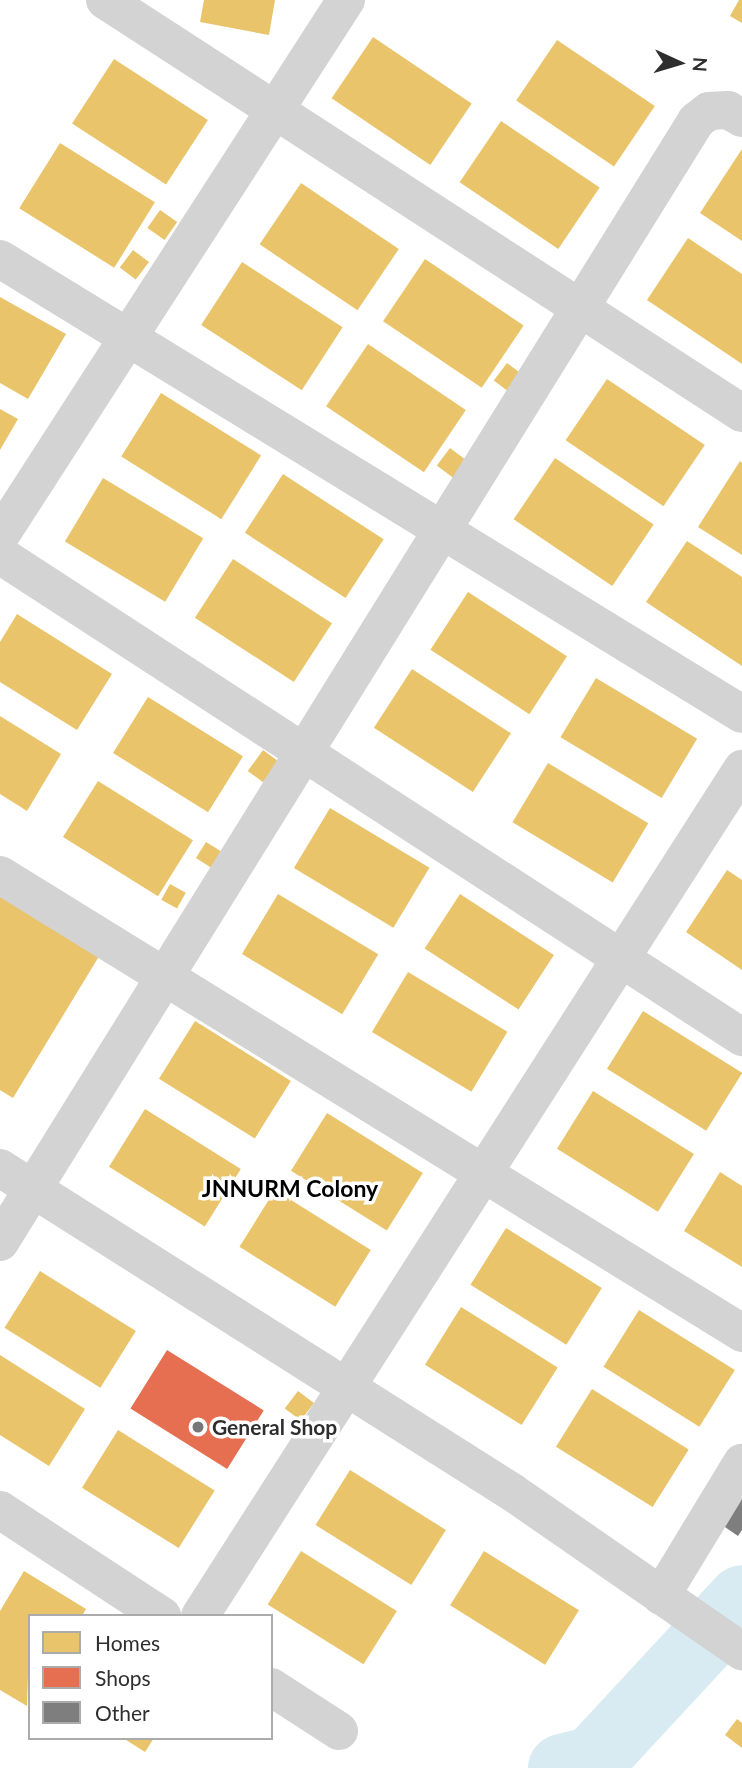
<!DOCTYPE html>
<style>
body{margin:0}
#map{position:relative;width:742px;height:1768px;overflow:hidden;background:#fff;font-family:Lato,sans-serif}
div>[style]{position:absolute}
[style*='--x']{left:calc(var(--x)*1px);top:calc(var(--y)*1px);width:calc(var(--w)*1px);rotate:calc(var(--a)*1deg)}
.homes>*{inset:0;background:#e9c46a;transform-origin:0 0}
.shops>*{inset:0;background:#e76f51;transform-origin:0 0}
.river>*{height:68px;margin:-34px;padding:0 34px;transform-origin:34px;border-radius:34px;background:#d8ebf2}
.building>*{inset:0;background:#7e7e7e}
.minor>*{height:38px;margin:-19px;padding:0 19px;transform-origin:19px;border-radius:19px;background:#d3d3d3}
.dots>*{width:19px;height:19px;translate:-50% -50%;box-sizing:border-box;border:4px solid #fff;border-radius:50%}
span{translate:-50% -50%;white-space:nowrap;text-align:center;line-height:1.15;-webkit-text-stroke:7px #fff;paint-order:stroke}
.poi-label{font-size:21px;color:#2e2e2e;font-weight:700}
.left{translate:0 -50%;text-align:left}
.neighbourhood-label{font-size:23px;color:#000;font-weight:700}
.legend{position:absolute;left:28px;top:1614px;width:245px;height:126px;box-sizing:border-box;background:#fff;border:2px solid #ababab;margin:0;padding:9px 12px;list-style:none;font-size:21px;color:#2e2e2e}
.legend li{display:flex;align-items:center;gap:14px;height:35px}
.legend b{width:35px;border:2px solid #ababab}
.north{position:absolute;left:644px;top:28px;width:70px;height:70px;-webkit-text-stroke:5px #fff;paint-order:stroke;rotate:94deg;font-size:19px;font-weight:700;line-height:28px;text-align:center;color:#2e2e2e}
.north::after{content:'';display:block;margin:auto;width:24px;height:32px;background:#2e2e2e;clip-path:polygon(50% 0,100% 100%,50% 72%,0 100%)}
</style>
<div id="map">
<div class="homes">
<i style="clip-path:polygon(204px 0,275px 0,269px 35px,200px 22px)"></i>
<i style="clip-path:polygon(739px 0,742px 0,742px 23px,730px 16px)"></i>
<i style="left:373px;top:37px;width:119px;height:74px;rotate:34deg"></i>
<i style="left:557px;top:40px;width:118px;height:73px;rotate:34deg"></i>
<i style="left:114px;top:59px;width:112px;height:77px;rotate:33deg"></i>
<i style="left:501px;top:121px;width:119px;height:74px;rotate:34deg"></i>
<i style="left:60px;top:143px;width:112px;height:77px;rotate:32deg"></i>
<i style="clip-path:polygon(742px 149px,742px 241px,700px 213px)"></i>
<i style="left:301px;top:183px;width:118px;height:74px;rotate:34deg"></i>
<i style="left:160px;top:210px;width:21px;height:22px;rotate:35deg"></i>
<i style="clip-path:polygon(688px 238px,742px 274px,742px 364px,647px 300px)"></i>
<i style="left:133px;top:250px;width:20px;height:22px;rotate:37deg"></i>
<i style="left:425px;top:259px;width:119px;height:75px;rotate:34deg"></i>
<i style="left:242px;top:262px;width:120px;height:75px;rotate:33deg"></i>
<i style="clip-path:polygon(0 297px,66px 334px,28px 399px,0 383px)"></i>
<i style="left:368px;top:344px;width:118px;height:75px;rotate:34deg"></i>
<i style="left:507px;top:363px;width:20px;height:22px;rotate:37deg"></i>
<i style="left:607px;top:379px;width:118px;height:74px;rotate:34deg"></i>
<i style="left:161px;top:393px;width:118px;height:75px;rotate:32deg"></i>
<i style="clip-path:polygon(0 409px,18px 419px,0 450px)"></i>
<i style="left:450px;top:448px;width:20px;height:22px;rotate:37deg"></i>
<i style="left:555px;top:458px;width:119px;height:74px;rotate:34deg"></i>
<i style="clip-path:polygon(740px 461px,742px 463px,742px 555px,698px 527px)"></i>
<i style="left:283px;top:474px;width:120px;height:70px;rotate:33deg"></i>
<i style="left:103px;top:478px;width:117px;height:74px;rotate:31deg"></i>
<i style="clip-path:polygon(687px 541px,742px 577px,742px 666px,646px 602px)"></i>
<i style="left:233px;top:559px;width:118px;height:70px;rotate:33deg"></i>
<i style="left:468px;top:592px;width:118px;height:69px;rotate:33deg"></i>
<i style="clip-path:polygon(17px 614px,112px 674px,77px 730px,0 682px,0 642px)"></i>
<i style="left:412px;top:669px;width:118px;height:70px;rotate:33deg"></i>
<i style="left:596px;top:678px;width:118px;height:69px;rotate:31deg"></i>
<i style="left:148px;top:697px;width:112px;height:66px;rotate:32deg"></i>
<i style="clip-path:polygon(0 716px,61px 754px,27px 811px,0 794px)"></i>
<i style="left:263px;top:750px;width:19px;height:26px;rotate:36deg"></i>
<i style="left:548px;top:763px;width:117px;height:69px;rotate:31deg"></i>
<i style="left:98px;top:781px;width:112px;height:66px;rotate:32deg"></i>
<i style="left:330px;top:808px;width:116px;height:70px;rotate:31deg"></i>
<i style="left:206px;top:842px;width:19px;height:19px;rotate:32deg"></i>
<i style="clip-path:polygon(727px 870px,742px 880px,742px 970px,686px 932px)"></i>
<i style="left:170px;top:884px;width:18px;height:18px;rotate:29deg"></i>
<i style="clip-path:polygon(0 892px,101px 953px,13px 1098px,0 1090px)"></i>
<i style="left:278px;top:894px;width:117px;height:70px;rotate:31deg"></i>
<i style="left:460px;top:894px;width:112px;height:65px;rotate:33deg"></i>
<i style="left:408px;top:972px;width:116px;height:70px;rotate:31deg"></i>
<i style="left:643px;top:1011px;width:117px;height:68px;rotate:32deg"></i>
<i style="left:195px;top:1021px;width:113px;height:68px;rotate:32deg"></i>
<i style="left:593px;top:1091px;width:119px;height:68px;rotate:32deg"></i>
<i style="left:145px;top:1109px;width:113px;height:68px;rotate:32deg"></i>
<i style="left:327px;top:1113px;width:113px;height:68px;rotate:32deg"></i>
<i style="clip-path:polygon(720px 1172px,742px 1186px,742px 1267px,684px 1231px)"></i>
<i style="left:275px;top:1190px;width:113px;height:67px;rotate:32deg"></i>
<i style="left:506px;top:1228px;width:113px;height:67px;rotate:32deg"></i>
<i style="left:40px;top:1271px;width:113px;height:67px;rotate:32deg"></i>
<i style="left:461px;top:1307px;width:114px;height:68px;rotate:32deg"></i>
<i style="left:639px;top:1310px;width:113px;height:67px;rotate:32deg"></i>
<i style="clip-path:polygon(0 1355px,85px 1409px,49px 1466px,0 1435px)"></i>
<i style="left:592px;top:1389px;width:114px;height:68px;rotate:32deg"></i>
<i style="left:298px;top:1391px;width:20px;height:22px;rotate:37deg"></i>
<i style="left:118px;top:1430px;width:114px;height:68px;rotate:32deg"></i>
<i style="left:350px;top:1470px;width:113px;height:65px;rotate:32deg"></i>
<i style="left:301px;top:1551px;width:113px;height:63px;rotate:32deg"></i>
<i style="left:484px;top:1551px;width:112px;height:64px;rotate:32deg"></i>
<i style="clip-path:polygon(24px 1571px,86px 1609px,82px 1616px,30px 1616px,27px 1706px,0 1690px,0 1611px)"></i>
<i style="clip-path:polygon(737px 1719px,742px 1723px,742px 1748px,725px 1735px)"></i>
<i style="clip-path:polygon(123px 1738px,154px 1738px,145px 1752px)"></i>
</div>
<div class="shops">
<i style="left:167px;top:1350px;width:114px;height:69px;rotate:32deg"></i>
</div>
<div class="river">
<i style="--x:562;--y:1768;--w:32;--a:-14"></i>
<i style="--x:593;--y:1760;--w:219;--a:-47.2"></i>
</div>
<div class="building">
<i style="clip-path:polygon(742px 1496px,742px 1530px,738px 1536px,722px 1525px)"></i>
</div>
<div class="minor">
<i style="--x:105;--y:0;--w:759;--a:32.96"></i>
<i style="--x:0;--y:259;--w:870;--a:31.52"></i>
<i style="--x:0;--y:536;--w:638;--a:-57.16"></i>
<i style="--x:0;--y:555;--w:885;--a:33.01"></i>
<i style="--x:0;--y:875;--w:872;--a:31.68"></i>
<i style="--x:0;--y:1168;--w:606;--a:32.33"></i>
<i style="--x:512;--y:1492;--w:280;--a:34.7"></i>
<i style="--x:0;--y:1242;--w:1319;--a:-58.16"></i>
<i style="--x:696;--y:121;--w:16;--a:-38"></i>
<i style="--x:709;--y:111;--w:19;--a:-3"></i>
<i style="--x:728;--y:110;--w:16;--a:30"></i>
<i style="--x:0;--y:1510;--w:194;--a:33.2"></i>
<i style="--x:661;--y:1596;--w:156;--a:-58.7"></i>
<i style="--x:200;--y:1616;--w:1006;--a:-57.38"></i>
<i style="--x:271;--y:1687;--w:81;--a:32.9"></i>
</div>
<div class="dots">
<i style="left:198px;top:1427px;background:#777"></i>
</div>
<div class="poi-label">
<span class="left" style="left:212px;top:1427px">General Shop</span>
</div>
<div class="neighbourhood-label">
<span style="left:290px;top:1188px">JNNURM Colony</span>
</div>
<ul class="legend">
<li><b style="height:19px;background:#e9c46a"></b>Homes</li>
<li><b style="height:19px;background:#e76f51"></b>Shops</li>
<li><b style="height:19px;background:#7e7e7e"></b>Other</li>
</ul>
<div class="north">N</div>
</div>
